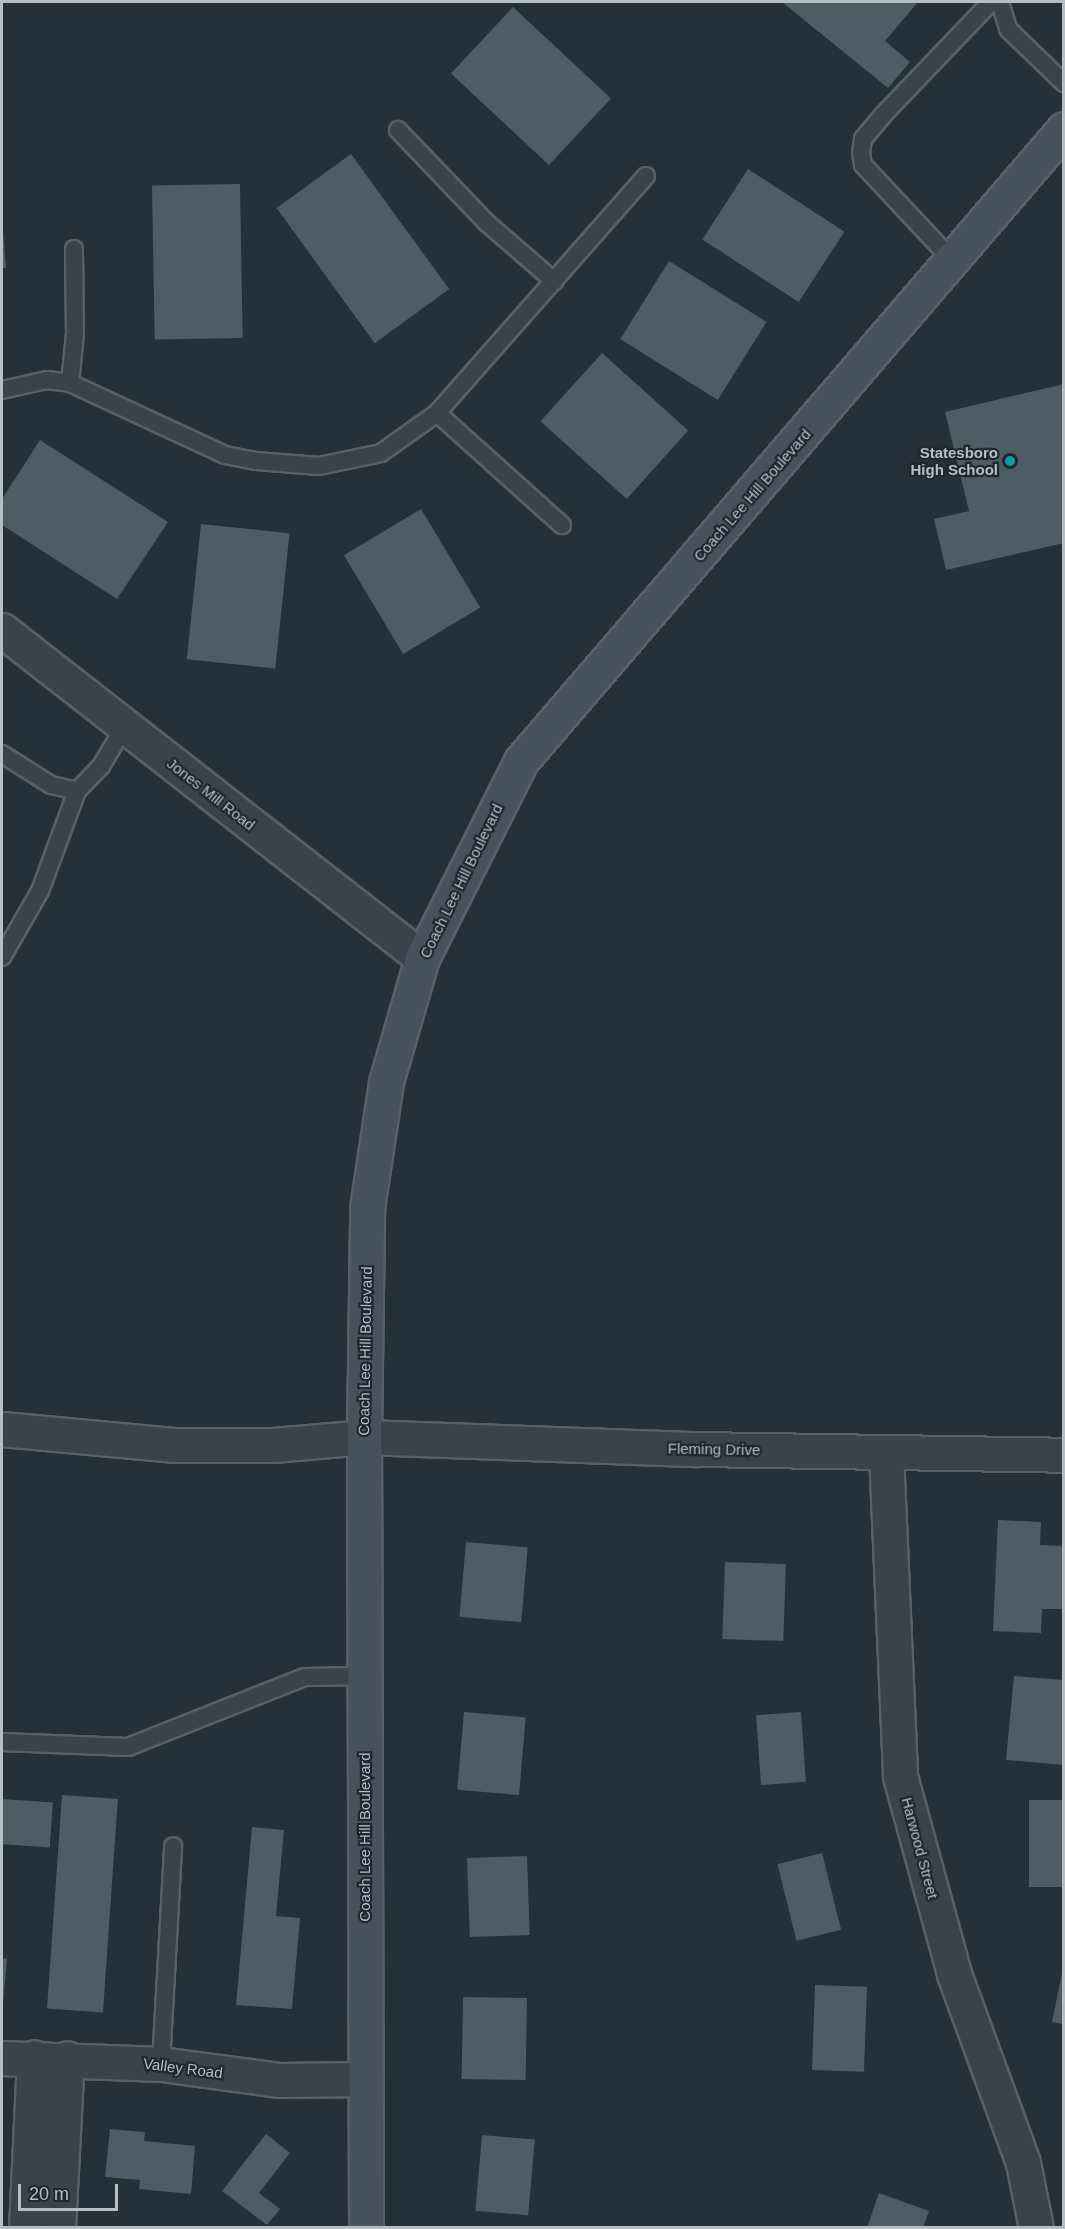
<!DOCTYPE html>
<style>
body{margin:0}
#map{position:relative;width:1065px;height:2229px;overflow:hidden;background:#24313b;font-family:Helvetica,sans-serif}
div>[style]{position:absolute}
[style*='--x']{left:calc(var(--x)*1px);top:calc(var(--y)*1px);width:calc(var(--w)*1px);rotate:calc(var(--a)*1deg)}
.building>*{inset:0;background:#4e5c66;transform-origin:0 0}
.roads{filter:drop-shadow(2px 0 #566169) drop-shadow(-2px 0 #566169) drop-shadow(0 2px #566169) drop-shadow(0 -2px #566169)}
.lane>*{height:16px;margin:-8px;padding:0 8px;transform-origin:8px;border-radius:8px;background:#38434b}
.street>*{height:33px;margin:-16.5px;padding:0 16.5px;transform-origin:16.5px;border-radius:16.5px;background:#38434b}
.secondary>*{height:33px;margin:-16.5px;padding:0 16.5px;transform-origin:16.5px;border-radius:16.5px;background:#46535e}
.dots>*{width:16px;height:16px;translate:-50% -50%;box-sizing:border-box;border:3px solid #1d2830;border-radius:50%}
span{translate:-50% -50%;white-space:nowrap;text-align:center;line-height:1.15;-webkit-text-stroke:4.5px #1d2830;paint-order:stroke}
.poi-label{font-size:15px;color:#b4bec7;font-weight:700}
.right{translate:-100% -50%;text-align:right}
.street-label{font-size:15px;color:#b4bec7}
.frame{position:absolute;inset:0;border:3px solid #b4bec7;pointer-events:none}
.scale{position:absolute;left:18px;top:2184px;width:100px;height:27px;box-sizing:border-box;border:3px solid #b4bec7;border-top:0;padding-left:8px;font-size:18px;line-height:21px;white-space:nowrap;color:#b4bec7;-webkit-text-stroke:4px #1d2830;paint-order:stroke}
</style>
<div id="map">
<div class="building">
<i style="clip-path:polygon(782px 2px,918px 2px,885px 41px,910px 62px,888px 88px)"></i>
<i style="left:513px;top:7px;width:134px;height:91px;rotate:43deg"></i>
<i style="left:351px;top:154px;width:167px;height:92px;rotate:54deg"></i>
<i style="left:748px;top:169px;width:115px;height:84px;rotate:33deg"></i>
<i style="left:240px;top:184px;width:154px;height:88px;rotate:89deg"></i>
<i style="clip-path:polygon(2px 219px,6px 268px,2px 268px)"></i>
<i style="left:669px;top:261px;width:115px;height:92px;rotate:32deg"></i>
<i style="left:602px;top:353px;width:116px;height:92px;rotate:42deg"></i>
<i style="clip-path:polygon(1064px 384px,1064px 543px,946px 570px,934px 519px,969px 511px,945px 412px)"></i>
<i style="clip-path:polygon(40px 440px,168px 522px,117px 599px,2px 525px,2px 499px)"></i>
<i style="left:421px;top:509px;width:115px;height:90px;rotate:59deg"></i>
<i style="left:201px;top:524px;width:89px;height:136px;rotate:6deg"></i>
<i style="clip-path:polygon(998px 1520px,1041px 1522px,1040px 1545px,1064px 1546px,1064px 1609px,1042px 1609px,1041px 1633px,993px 1631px)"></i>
<i style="left:466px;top:1542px;width:62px;height:75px;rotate:5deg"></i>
<i style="left:725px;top:1562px;width:61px;height:77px;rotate:2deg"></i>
<i style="clip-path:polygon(1014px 1676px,1064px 1680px,1064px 1765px,1006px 1760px)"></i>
<i style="left:464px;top:1712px;width:62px;height:78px;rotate:5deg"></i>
<i style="left:801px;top:1712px;width:70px;height:45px;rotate:86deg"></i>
<i style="left:62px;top:1795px;width:56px;height:214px;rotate:4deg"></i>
<i style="left:2px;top:1799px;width:51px;height:45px;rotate:4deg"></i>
<i style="left:1064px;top:1800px;width:87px;height:35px;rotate:90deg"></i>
<i style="clip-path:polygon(252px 1827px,284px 1830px,276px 1916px,300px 1918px,292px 2009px,236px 2005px)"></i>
<i style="left:822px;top:1853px;width:79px;height:46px;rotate:76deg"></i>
<i style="left:527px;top:1856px;width:79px;height:60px;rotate:88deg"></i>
<i style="clip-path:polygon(2px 1958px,7px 1959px,3px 2004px,2px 2004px)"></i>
<i style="clip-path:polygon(1062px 1973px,1064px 1973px,1064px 2024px,1052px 2022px)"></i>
<i style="left:815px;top:1985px;width:52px;height:85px;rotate:2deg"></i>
<i style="left:463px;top:1997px;width:64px;height:82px;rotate:1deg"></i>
<i style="clip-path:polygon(110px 2129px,145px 2132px,144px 2141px,195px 2146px,191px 2194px,139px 2189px,140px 2180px,105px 2177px)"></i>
<i style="clip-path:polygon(266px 2134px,290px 2153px,259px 2193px,280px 2209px,267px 2225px,222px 2191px)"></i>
<i style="left:482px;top:2135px;width:53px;height:76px;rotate:5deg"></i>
<i style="clip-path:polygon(879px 2193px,929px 2211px,923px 2228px,867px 2228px)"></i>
</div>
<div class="roads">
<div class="lane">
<i style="--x:1000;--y:2;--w:28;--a:73"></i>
<i style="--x:1008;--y:29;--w:78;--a:44"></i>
<i style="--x:398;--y:130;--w:129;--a:46.3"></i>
<i style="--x:487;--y:223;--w:89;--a:40.9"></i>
<i style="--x:952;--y:260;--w:130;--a:-133.1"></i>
<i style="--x:863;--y:165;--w:12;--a:-99"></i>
<i style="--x:861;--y:153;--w:14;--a:-82"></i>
<i style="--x:863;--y:139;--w:31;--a:-50"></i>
<i style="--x:883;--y:115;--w:156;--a:-46.3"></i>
<i style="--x:70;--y:383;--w:49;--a:-84.2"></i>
<i style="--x:75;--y:334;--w:85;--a:-90.7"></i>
<i style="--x:2;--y:390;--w:46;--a:-12.5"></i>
<i style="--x:47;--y:380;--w:23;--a:7"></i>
<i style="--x:70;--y:383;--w:171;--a:24.9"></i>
<i style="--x:225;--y:455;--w:32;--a:11"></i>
<i style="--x:256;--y:461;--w:63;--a:4.5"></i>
<i style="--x:319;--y:466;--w:63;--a:-11.8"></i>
<i style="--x:381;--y:453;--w:69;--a:-35.5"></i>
<i style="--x:437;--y:413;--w:316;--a:-48.6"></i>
<i style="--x:437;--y:413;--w:168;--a:41.9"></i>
<i style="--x:2;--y:754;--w:58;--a:32.3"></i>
<i style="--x:51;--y:785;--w:27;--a:13"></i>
<i style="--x:2;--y:957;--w:76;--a:-60.1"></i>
<i style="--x:40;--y:891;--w:107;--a:-69.7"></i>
<i style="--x:77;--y:791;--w:35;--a:-46"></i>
<i style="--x:101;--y:766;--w:47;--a:-59"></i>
<i style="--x:2;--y:1742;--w:126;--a:2.3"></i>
<i style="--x:128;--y:1747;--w:190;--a:-21.6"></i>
<i style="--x:305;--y:1677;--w:60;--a:-1"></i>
<i style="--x:161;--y:2064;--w:218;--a:-86.8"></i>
</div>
<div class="street">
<i style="--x:2;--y:630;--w:533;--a:37.99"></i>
<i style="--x:2;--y:1429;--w:172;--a:5.3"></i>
<i style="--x:173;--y:1445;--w:100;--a:0"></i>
<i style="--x:273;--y:1445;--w:91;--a:-5"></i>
<i style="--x:364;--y:1437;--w:333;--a:2.1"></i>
<i style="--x:697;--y:1449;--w:367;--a:0.9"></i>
<i style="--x:886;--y:1453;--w:323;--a:87.5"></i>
<i style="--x:900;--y:1776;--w:205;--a:74.7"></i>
<i style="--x:954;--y:1974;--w:201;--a:69.9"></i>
<i style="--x:1023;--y:2163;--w:66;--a:78.7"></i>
<i style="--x:2;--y:2058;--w:159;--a:2.2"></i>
<i style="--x:161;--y:2064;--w:120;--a:7.7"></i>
<i style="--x:280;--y:2080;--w:84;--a:-0.7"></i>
<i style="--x:26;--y:2228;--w:171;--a:-87.3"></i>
<i style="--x:58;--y:2228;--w:170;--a:-87"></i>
</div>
<div class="secondary">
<i style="--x:366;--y:2228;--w:791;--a:-90.14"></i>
<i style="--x:364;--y:1437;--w:229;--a:-89.2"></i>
<i style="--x:367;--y:1208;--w:127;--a:-81.4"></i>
<i style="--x:386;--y:1082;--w:129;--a:-73.8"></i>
<i style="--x:422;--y:958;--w:220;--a:-63.3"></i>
<i style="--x:521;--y:761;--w:833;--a:-49.33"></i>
</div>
</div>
<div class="dots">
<i style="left:1010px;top:461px;background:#0f9aa8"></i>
</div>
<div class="poi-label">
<span class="right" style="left:998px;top:461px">Statesboro<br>High School</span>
</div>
<div class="street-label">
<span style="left:752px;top:495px;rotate:-49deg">Coach Lee Hill Boulevard</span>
<span style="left:211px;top:794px;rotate:38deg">Jones Mill Road</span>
<span style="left:461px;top:881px;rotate:-64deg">Coach Lee Hill Boulevard</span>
<span style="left:365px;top:1351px;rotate:-89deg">Coach Lee Hill Boulevard</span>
<span style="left:714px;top:1449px;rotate:1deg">Fleming Drive</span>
<span style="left:365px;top:1837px;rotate:-90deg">Coach Lee Hill Boulevard</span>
<span style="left:920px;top:1848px;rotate:75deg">Harwood Street</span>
<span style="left:183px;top:2068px;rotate:7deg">Valley Road</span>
</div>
<div class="frame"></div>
<div class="scale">20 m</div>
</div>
